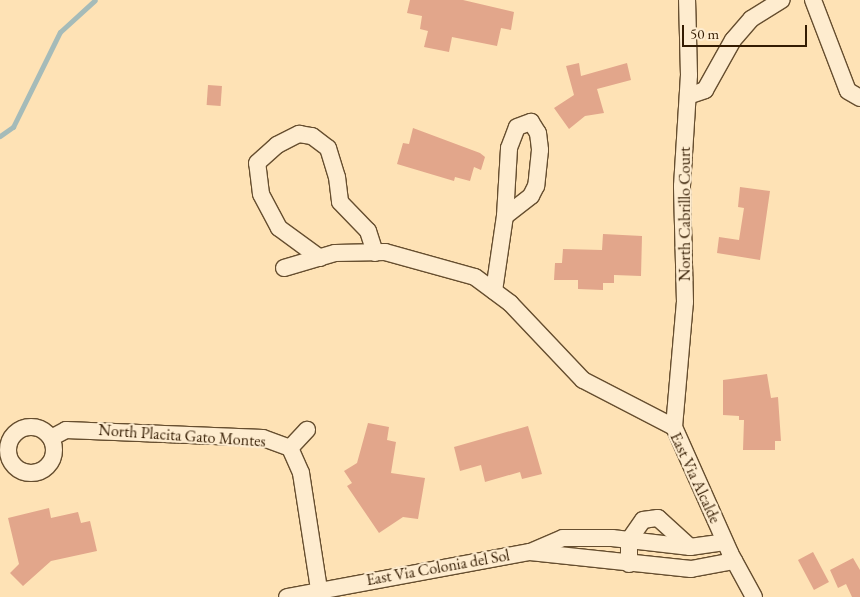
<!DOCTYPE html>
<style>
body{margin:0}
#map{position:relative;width:860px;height:597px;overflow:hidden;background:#fee2b5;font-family:"EB Garamond",serif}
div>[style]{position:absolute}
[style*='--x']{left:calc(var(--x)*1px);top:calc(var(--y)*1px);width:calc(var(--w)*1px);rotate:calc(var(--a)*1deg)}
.stream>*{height:5px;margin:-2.5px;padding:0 2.5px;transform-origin:2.5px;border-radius:2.5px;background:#a5bbb9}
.building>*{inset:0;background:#e2a68b;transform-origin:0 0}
.roads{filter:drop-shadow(1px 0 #664e2f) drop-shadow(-1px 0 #664e2f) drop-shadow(0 1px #664e2f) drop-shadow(0 -1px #664e2f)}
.minor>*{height:16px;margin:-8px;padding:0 8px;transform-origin:8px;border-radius:8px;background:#feeccf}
.minor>.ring{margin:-8px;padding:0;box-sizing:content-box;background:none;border:16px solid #feeccf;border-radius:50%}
span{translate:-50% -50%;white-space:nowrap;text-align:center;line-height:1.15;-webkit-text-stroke:4.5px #feeccf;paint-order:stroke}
.street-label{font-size:16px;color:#341c02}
.scale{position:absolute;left:682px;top:25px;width:125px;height:22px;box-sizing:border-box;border:2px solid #341c02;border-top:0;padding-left:6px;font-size:15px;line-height:18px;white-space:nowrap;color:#341c02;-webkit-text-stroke:4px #feeccf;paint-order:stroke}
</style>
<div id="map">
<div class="stream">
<i style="--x:0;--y:136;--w:16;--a:-35"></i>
<i style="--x:13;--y:127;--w:106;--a:-63.7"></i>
<i style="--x:60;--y:32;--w:47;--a:-42.4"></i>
</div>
<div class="building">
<i style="clip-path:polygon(410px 0,463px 0,514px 12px,511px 30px,501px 28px,497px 46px,452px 37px,449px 52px,424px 47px,428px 31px,420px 29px,422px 16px,407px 13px)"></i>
<i style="clip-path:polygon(579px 63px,581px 76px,627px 63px,631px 80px,597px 89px,604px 113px,585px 116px,569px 129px,554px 108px,574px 95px,566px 66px)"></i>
<i style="left:208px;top:85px;width:14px;height:20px;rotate:4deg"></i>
<i style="clip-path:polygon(413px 128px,480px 153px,485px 157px,481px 170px,474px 167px,470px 181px,455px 177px,454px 181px,397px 164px,403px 143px,409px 144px)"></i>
<i style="clip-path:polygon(740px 187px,770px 191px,760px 260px,717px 253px,719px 237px,739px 240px,744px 208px,738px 207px)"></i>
<i style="clip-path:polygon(603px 234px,642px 236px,641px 276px,614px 275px,614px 283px,603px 283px,603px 290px,578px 289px,578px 280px,554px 280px,555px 263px,562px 263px,563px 249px,602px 250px)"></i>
<i style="clip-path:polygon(767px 374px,771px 398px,778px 397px,781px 441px,775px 441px,775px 450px,743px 450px,744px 420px,739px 420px,739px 416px,723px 415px,723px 380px)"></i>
<i style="clip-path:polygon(368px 423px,389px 427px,387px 440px,396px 442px,391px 473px,425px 478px,418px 519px,403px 517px,379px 533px,347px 486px,352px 483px,344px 471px,357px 463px)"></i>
<i style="clip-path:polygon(528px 426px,542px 474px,522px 479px,520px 472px,485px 482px,481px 465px,460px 471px,454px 447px)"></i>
<i style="clip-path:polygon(49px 508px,51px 518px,78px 512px,81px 523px,90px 521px,97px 551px,51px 561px,23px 586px,10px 573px,19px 564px,8px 518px)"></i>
<i style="left:813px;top:552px;width:34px;height:17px;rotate:62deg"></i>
<i style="clip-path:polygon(853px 558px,860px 570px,860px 597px,852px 597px,846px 584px,838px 588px,830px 570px)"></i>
</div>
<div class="roads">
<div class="minor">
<i style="--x:813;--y:0;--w:97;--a:69"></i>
<i style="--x:848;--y:91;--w:14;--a:30"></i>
<i style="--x:688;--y:96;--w:18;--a:-19"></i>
<i style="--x:705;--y:90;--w:57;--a:-60.8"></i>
<i style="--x:733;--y:40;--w:28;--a:-49"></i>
<i style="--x:751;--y:19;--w:36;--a:-32"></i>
<i style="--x:320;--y:258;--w:51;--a:-143.8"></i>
<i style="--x:279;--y:228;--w:38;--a:-118"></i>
<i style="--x:261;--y:194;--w:31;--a:-97"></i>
<i style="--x:257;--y:163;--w:27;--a:-42"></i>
<i style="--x:277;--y:145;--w:25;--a:-27"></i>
<i style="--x:299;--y:134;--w:13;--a:9"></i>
<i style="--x:312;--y:136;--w:20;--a:37"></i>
<i style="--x:328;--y:148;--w:30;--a:73"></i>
<i style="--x:337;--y:177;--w:25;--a:83"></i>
<i style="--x:340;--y:202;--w:40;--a:46"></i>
<i style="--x:368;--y:231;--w:23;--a:72"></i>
<i style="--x:284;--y:268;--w:53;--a:-16.4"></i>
<i style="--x:335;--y:253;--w:50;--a:-1.1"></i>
<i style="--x:385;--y:252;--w:93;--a:15.5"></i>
<i style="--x:475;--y:277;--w:44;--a:36.6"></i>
<i style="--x:510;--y:303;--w:106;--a:46.5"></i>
<i style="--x:583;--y:380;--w:102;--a:27.3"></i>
<i style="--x:674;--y:427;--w:138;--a:66"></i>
<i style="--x:730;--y:553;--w:50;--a:61.4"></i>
<i style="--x:494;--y:291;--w:76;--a:-81.7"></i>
<i style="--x:505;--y:216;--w:68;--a:-86.6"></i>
<i style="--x:509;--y:148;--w:22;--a:-69"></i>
<i style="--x:517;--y:127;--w:15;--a:-20"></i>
<i style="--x:531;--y:122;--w:13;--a:58"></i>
<i style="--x:538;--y:133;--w:17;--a:83"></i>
<i style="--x:540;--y:150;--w:36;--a:96"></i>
<i style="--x:536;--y:186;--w:11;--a:117"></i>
<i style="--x:531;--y:196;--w:33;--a:142"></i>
<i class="ring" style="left:8px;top:427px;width:30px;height:30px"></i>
<i style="--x:674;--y:427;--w:125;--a:-85"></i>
<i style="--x:685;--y:302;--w:116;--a:-91.5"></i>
<i style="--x:682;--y:186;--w:111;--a:-86.4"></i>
<i style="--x:689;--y:75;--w:75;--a:-91.5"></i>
<i style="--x:51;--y:438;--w:17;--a:-28"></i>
<i style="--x:66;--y:430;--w:197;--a:2.3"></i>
<i style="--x:263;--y:438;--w:29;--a:20"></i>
<i style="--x:290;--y:448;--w:27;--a:66"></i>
<i style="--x:301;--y:473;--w:117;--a:81.2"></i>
<i style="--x:290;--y:448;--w:25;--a:-47"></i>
<i style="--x:530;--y:552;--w:162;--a:6"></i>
<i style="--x:691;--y:569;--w:44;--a:-10.5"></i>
<i style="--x:629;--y:564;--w:24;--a:-90"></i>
<i style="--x:629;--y:540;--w:24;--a:-55"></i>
<i style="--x:643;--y:520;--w:15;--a:-8"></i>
<i style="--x:658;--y:518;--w:43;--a:42.2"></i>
<i style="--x:287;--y:597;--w:247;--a:-10.5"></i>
<i style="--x:530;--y:552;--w:36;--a:-23"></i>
<i style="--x:563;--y:538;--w:49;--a:0"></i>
<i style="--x:612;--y:538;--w:79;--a:6.6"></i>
<i style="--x:690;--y:547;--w:35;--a:-8"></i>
</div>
</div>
<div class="street-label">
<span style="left:685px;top:214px;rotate:-90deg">North Cabrillo Court</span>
<span style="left:182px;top:436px;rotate:4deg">North Placita Gato Montes</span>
<span style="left:695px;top:478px;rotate:65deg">East Via Alcalde</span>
<span style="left:438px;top:568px;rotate:-10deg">East Via Colonia del Sol</span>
</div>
<div class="scale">50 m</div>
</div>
